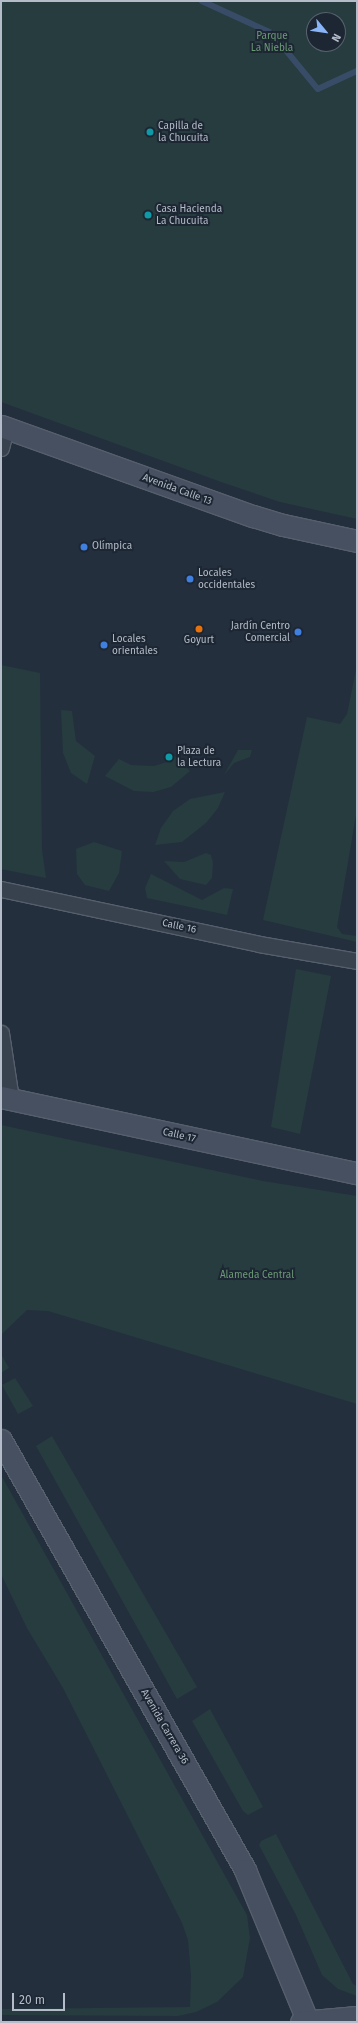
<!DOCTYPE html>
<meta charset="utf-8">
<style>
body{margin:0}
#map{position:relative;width:358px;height:2023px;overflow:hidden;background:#242f3e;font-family:"Fira Sans",sans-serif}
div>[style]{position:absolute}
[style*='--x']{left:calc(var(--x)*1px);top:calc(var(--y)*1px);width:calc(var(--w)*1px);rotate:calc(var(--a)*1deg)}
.green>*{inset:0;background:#263c3f}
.stream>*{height:5.5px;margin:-2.75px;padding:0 2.75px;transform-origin:2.75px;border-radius:2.75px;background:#394c67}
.roads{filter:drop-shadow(1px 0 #565f6c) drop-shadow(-1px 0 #565f6c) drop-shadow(0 1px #565f6c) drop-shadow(0 -1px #565f6c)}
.street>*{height:15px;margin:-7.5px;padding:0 7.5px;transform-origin:7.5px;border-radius:7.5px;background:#38414e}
.secondary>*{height:21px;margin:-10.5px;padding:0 10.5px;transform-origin:10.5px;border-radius:10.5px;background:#465061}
.dots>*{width:11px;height:11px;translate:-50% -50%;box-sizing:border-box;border:2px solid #1d2633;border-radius:50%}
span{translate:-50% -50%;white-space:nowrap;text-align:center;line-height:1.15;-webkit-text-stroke:4px #1d2633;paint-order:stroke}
.park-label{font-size:10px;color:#6b9a76}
.poi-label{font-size:10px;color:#b4bcc9}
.left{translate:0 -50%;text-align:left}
.right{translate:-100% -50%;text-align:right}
.street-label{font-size:10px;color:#b4bcc9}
.frame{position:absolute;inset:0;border:2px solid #b4bcc9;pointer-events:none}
.north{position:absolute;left:306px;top:12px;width:40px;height:40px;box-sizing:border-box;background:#1d2633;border:1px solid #59626f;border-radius:50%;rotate:119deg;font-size:11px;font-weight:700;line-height:16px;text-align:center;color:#b4bcc9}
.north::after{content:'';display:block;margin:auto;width:14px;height:18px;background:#8ab4f8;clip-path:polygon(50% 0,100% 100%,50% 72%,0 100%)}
.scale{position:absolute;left:12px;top:1993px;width:53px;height:18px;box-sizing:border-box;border:2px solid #b4bcc9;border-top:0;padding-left:5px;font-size:12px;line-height:14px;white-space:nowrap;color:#b4bcc9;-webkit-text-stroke:3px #1d2633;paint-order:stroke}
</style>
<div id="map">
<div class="green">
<i style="clip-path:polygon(evenodd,1px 1px,357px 1px,357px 519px,280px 502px,221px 482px,1px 402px,1px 1px,314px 20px,338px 20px,338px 44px,314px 44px,314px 20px)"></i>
<i style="clip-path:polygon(1px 665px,40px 673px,42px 850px,46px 878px,1px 869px)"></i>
<i style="clip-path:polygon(357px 665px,357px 809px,337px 927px,342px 934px,357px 936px,357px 942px,263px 920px,307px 717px,340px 724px,347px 714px)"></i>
<i style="clip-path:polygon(61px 710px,72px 711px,76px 741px,95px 756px,87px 784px,71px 773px,63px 753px)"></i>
<i style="clip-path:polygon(238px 750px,252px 750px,250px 757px,234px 763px,224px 775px)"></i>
<i style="clip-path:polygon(173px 754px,190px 771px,171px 787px,153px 792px,134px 791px,105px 776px,119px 759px,131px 765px,154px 766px,167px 762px)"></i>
<i style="clip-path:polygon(225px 792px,218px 808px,206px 823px,182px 842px,155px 845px,161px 828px,173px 811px,190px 799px)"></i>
<i style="clip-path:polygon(94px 842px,122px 851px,119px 873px,109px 891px,85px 885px,77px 874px,76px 849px)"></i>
<i style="clip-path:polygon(206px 853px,211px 855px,213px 863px,212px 878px,206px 885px,180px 879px,164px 861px,184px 862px)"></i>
<i style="clip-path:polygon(151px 874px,202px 900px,224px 888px,233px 889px,227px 915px,147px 898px,145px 888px)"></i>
<i style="clip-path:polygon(296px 969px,331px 976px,300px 1134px,271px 1127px)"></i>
<i style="clip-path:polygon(1px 1125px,263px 1181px,357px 1196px,357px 1404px,48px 1311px,27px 1310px,2px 1334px,1px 1345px)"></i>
<i style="clip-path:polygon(1px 1354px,9px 1368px,1px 1373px)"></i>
<i style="clip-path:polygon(15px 1378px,33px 1406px,18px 1414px,2px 1385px)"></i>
<i style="clip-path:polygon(52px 1436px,197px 1687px,177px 1699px,36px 1446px)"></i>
<i style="clip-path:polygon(1px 1475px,247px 1915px,250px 1938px,243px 1977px,217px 2002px,196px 2012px,178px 2016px,1px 2015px,1px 2009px,190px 2007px,191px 1976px,188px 1940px,182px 1923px,63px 1688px,27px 1628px,1px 1574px)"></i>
<i style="clip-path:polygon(210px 1709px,263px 1807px,248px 1815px,243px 1811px,192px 1721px)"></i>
<i style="clip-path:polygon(276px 1834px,353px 1984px,357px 1986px,357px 1996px,338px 1989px,322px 1975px,296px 1915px,259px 1845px,261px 1841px)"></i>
</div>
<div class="stream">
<i style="--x:202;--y:1;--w:77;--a:24.6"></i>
<i style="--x:272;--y:33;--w:72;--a:50.6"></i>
<i style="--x:318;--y:89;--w:43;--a:-24.8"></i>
</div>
<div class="roads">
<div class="street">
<i style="--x:1;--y:448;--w:21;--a:-76"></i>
<i style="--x:1;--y:889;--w:264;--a:12"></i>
<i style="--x:259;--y:944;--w:99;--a:9.8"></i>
<i style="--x:1;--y:1033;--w:67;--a:81.4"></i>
</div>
<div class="secondary">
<i style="--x:1;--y:426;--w:268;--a:19.7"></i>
<i style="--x:253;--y:516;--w:31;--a:17"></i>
<i style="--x:283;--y:525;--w:76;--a:12.2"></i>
<i style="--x:1;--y:1097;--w:364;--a:12.1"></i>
<i style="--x:1;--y:1440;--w:494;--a:60.4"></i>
<i style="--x:245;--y:1870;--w:165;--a:67.5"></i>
<i style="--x:301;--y:2022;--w:56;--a:-5.1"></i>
</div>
</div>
<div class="dots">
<i style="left:150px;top:132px;background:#0f9aa8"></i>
<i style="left:148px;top:215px;background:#0f9aa8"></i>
<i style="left:84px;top:547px;background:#3f7fe0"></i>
<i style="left:190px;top:579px;background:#3f7fe0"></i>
<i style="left:199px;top:629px;background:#e8710a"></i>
<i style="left:298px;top:632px;background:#3f7fe0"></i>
<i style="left:104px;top:645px;background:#3f7fe0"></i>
<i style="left:169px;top:757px;background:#0f9aa8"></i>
</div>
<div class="park-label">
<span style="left:272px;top:42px">Parque<br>La Niebla</span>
<span style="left:257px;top:1276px">Alameda Central</span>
</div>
<div class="poi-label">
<span class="left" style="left:158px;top:132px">Capilla de<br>la Chucuita</span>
<span class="left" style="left:156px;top:215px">Casa Hacienda<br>La Chucuita</span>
<span class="left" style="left:92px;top:547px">Olímpica</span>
<span class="left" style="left:198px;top:579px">Locales<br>occidentales</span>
<span class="right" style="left:290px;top:632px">Jardín Centro<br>Comercial</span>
<span class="left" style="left:112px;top:645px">Locales<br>orientales</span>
<span style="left:199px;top:641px">Goyurt</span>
<span class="left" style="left:177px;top:757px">Plaza de<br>la Lectura</span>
</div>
<div class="street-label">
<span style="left:177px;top:490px;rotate:20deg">Avenida Calle 13</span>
<span style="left:179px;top:927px;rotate:12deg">Calle 16</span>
<span style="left:179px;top:1136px;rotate:13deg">Calle 17</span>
<span style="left:164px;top:1727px;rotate:60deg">Avenida Carrera 36</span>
</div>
<div class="frame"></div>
<div class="north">N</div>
<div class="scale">20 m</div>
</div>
